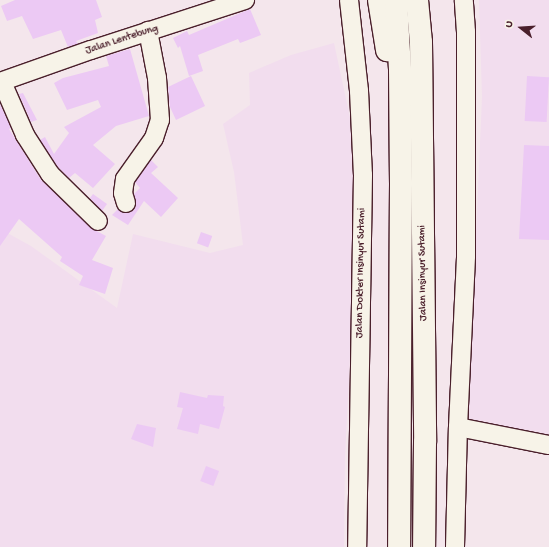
<!DOCTYPE html>
<style>
body{margin:0}
#map{position:relative;width:549px;height:547px;overflow:hidden;background:#f4e6ec;font-family:"Gochi Hand",sans-serif}
div>[style]{position:absolute}
[style*='--x']{left:calc(var(--x)*1px);top:calc(var(--y)*1px);width:calc(var(--w)*1px);rotate:calc(var(--a)*1deg)}
.built>*{inset:0;background:#f2ddee}
.building>*{inset:0;background:#ecc9f4;transform-origin:0 0}
.roads{filter:drop-shadow(1px 0 #4a1f2b) drop-shadow(-1px 0 #4a1f2b) drop-shadow(0 1px #4a1f2b) drop-shadow(0 -1px #4a1f2b)}
.minor>*{height:18px;margin:-9px;padding:0 9px;transform-origin:9px;border-radius:9px;background:#f7f3e8}
.highway>*{height:22px;margin:-11px;padding:0 11px;transform-origin:11px;border-radius:11px;background:#f7f3e8}
span{translate:-50% -50%;white-space:nowrap;text-align:center;line-height:1.15;-webkit-text-stroke:3.5px #f7f3e8;paint-order:stroke}
.street-label{font-size:11px;color:#4a1f2b}
.north{position:absolute;left:501px;top:8px;width:40px;height:40px;-webkit-text-stroke:3px #f7f3e8;paint-order:stroke;rotate:287deg;font-size:11px;font-weight:700;line-height:16px;text-align:center;color:#4a1f2b}
.north::after{content:'';display:block;margin:auto;width:14px;height:18px;background:#4a1f2b;clip-path:polygon(50% 0,100% 100%,50% 72%,0 100%)}
</style>
<div id="map">
<div class="built">
<i style="clip-path:polygon(479px 0,549px 0,549px 438px,468px 422px,482px 97px)"></i>
<i style="clip-path:polygon(334px 43px,355px 141px,355px 261px,345px 456px,344px 547px,0 547px,0 229px,31px 246px,117px 308px,133px 234px,210px 253px,243px 245px,234px 172px,223px 124px,250px 105px,249px 73px,291px 55px)"></i>
</div>
<div class="building">
<i style="clip-path:polygon(15px 0,96px 0,102px 17px,95px 20px,98px 33px,76px 41px,78px 44px,68px 47px,61px 30px,33px 39px,22px 16px,7px 21px,1px 6px)"></i>
<i style="clip-path:polygon(250px 9px,261px 35px,240px 43px,238px 39px,198px 55px,203px 71px,189px 76px,180px 46px,178px 48px,173px 38px,187px 31px,189px 35px)"></i>
<i style="clip-path:polygon(130px 49px,149px 116px,116px 126px,93px 145px,115px 164px,93px 188px,75px 173px,69px 178px,58px 167px,40px 140px,45px 137px,54px 154px,69px 133px,64px 127px,101px 107px,98px 100px,67px 110px,54px 83px,63px 78px,109px 66px,106px 56px)"></i>
<i style="clip-path:polygon(191px 76px,205px 106px,176px 120px,170px 107px,168px 87px)"></i>
<i style="left:527px;top:76px;width:22px;height:45px;rotate:3deg"></i>
<i style="clip-path:polygon(23px 93px,37px 120px,31px 122px,19px 94px)"></i>
<i style="clip-path:polygon(0 104px,11px 128px,9px 129px,41px 180px,91px 228px,106px 236px,92px 260px,113px 268px,105px 294px,79px 285px,83px 276px,60px 261px,62px 257px,19px 219px,0 246px)"></i>
<i style="clip-path:polygon(524px 145px,549px 146px,549px 240px,519px 239px)"></i>
<i style="clip-path:polygon(151px 160px,158px 167px,151px 173px,178px 198px,161px 217px,144px 201px,128px 225px,112px 215px,118px 209px,124px 213px,129px 213px,134px 210px,136px 205px,134px 194px,140px 188px,135px 182px)"></i>
<i style="clip-path:polygon(93px 194px,107px 204px,102px 211px,90px 198px)"></i>
<i style="left:201px;top:232px;width:12px;height:12px;rotate:20deg"></i>
<i style="clip-path:polygon(180px 392px,207px 398px,208px 395px,224px 396px,223px 406px,225px 407px,219px 429px,200px 424px,198px 434px,177px 429px,183px 408px,177px 407px)"></i>
<i style="clip-path:polygon(137px 424px,156px 428px,153px 447px,131px 439px)"></i>
<i style="left:206px;top:466px;width:14px;height:16px;rotate:21deg"></i>
</div>
<div class="roads">
<div class="minor">
<i style="--x:349;--y:0;--w:92;--a:83.7"></i>
<i style="--x:359;--y:91;--w:84;--a:87.3"></i>
<i style="--x:363;--y:175;--w:372;--a:90.9"></i>
<i style="--x:0;--y:82;--w:96;--a:-19.4"></i>
<i style="--x:91;--y:50;--w:162;--a:-18"></i>
<i style="--x:2;--y:82;--w:58;--a:66.5"></i>
<i style="--x:25;--y:135;--w:46;--a:57.3"></i>
<i style="--x:50;--y:174;--w:67;--a:44.4"></i>
<i style="--x:126;--y:203;--w:10;--a:-107"></i>
<i style="--x:123;--y:193;--w:14;--a:-82"></i>
<i style="--x:125;--y:179;--w:50;--a:-54.7"></i>
<i style="--x:154;--y:138;--w:19;--a:-72"></i>
<i style="--x:160;--y:120;--w:42;--a:-94.1"></i>
<i style="--x:157;--y:78;--w:48;--a:-100.8"></i>
<i style="--x:458;--y:427;--w:93;--a:11.2"></i>
<i style="--x:455;--y:547;--w:120;--a:-88.6"></i>
<i style="--x:458;--y:427;--w:171;--a:-87.3"></i>
<i style="--x:466;--y:256;--w:224;--a:-90"></i>
<i style="--x:466;--y:32;--w:32;--a:-94"></i>
</div>
<div class="highway">
<i style="--x:379;--y:0;--w:51;--a:80.9"></i>
<i style="--x:396;--y:0;--w:70;--a:86.7"></i>
<i style="--x:400;--y:70;--w:113;--a:89.5"></i>
<i style="--x:401;--y:183;--w:364;--a:90.3"></i>
<i style="--x:417;--y:0;--w:42;--a:84.6"></i>
<i style="--x:421;--y:42;--w:400;--a:89.4"></i>
<i style="--x:425;--y:442;--w:105;--a:90.5"></i>
</div>
</div>
<div class="street-label">
<span style="left:122px;top:40px;rotate:-18deg">Jalan Lentebung</span>
<span style="left:361px;top:273px;rotate:-89deg">Jalan Dokter Insinyur Sutami</span>
<span style="left:423px;top:273px;rotate:-91deg">Jalan Insinyur Sutami</span>
</div>
<div class="north">U</div>
</div>
